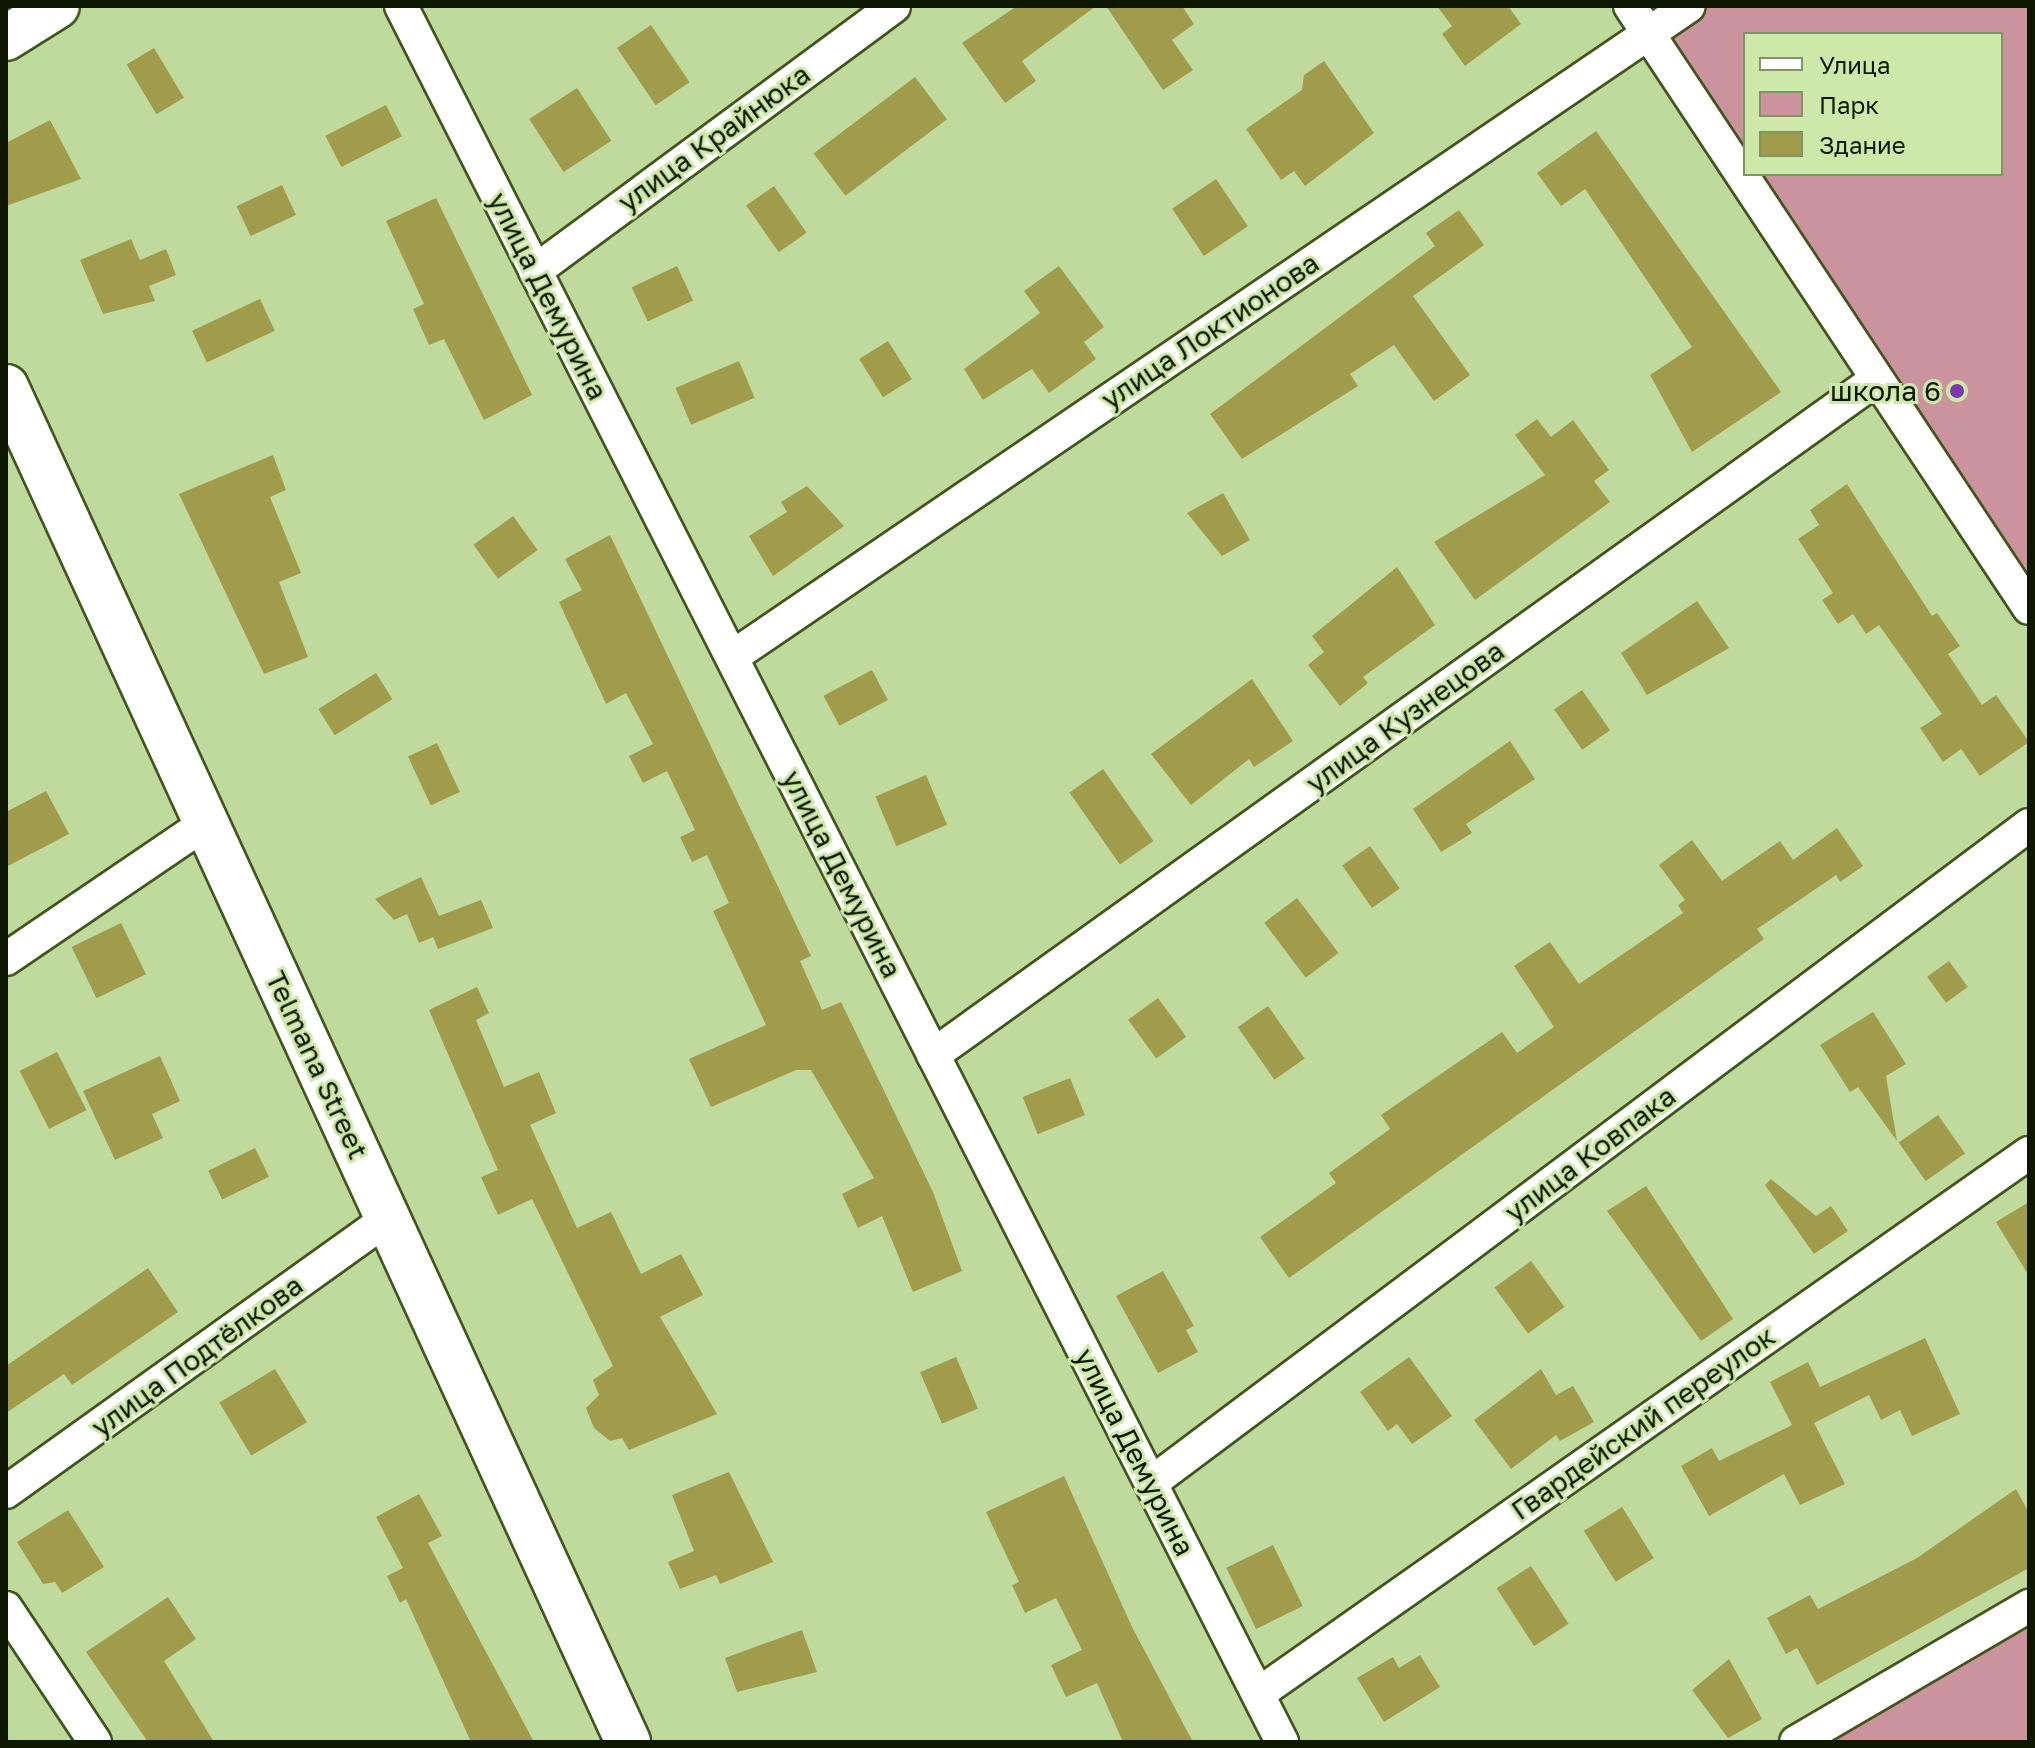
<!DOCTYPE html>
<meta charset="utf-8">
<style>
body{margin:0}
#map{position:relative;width:2035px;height:1748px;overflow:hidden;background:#c0da9d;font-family:"Golos Text",sans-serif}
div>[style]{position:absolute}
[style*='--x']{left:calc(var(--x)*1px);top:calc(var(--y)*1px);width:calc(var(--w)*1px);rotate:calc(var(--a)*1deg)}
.green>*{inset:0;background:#ca939d}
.building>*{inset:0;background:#a09c4b;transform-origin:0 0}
.roads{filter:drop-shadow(2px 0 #41551c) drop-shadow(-2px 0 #41551c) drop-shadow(0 2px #41551c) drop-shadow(0 -2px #41551c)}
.street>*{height:32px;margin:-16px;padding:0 16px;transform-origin:16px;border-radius:16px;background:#fff}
.secondary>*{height:44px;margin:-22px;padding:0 22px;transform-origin:22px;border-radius:22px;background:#fff}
.dots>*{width:22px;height:22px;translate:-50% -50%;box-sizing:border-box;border:4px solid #cde8a9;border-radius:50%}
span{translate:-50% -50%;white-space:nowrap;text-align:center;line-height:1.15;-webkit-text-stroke:6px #cde8a9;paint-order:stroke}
.street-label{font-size:28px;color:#0e1702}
.poi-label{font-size:28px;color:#0e1702}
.right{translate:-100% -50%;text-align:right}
.frame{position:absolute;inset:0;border:8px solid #0e1702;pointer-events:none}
.legend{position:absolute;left:1743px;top:32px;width:260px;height:144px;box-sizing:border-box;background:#cde8a9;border:2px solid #819466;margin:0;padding:10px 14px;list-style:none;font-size:24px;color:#0e1702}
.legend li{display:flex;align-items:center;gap:16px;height:40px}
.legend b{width:40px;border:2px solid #819466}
</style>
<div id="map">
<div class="green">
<i style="clip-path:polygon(evenodd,1689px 6px,2029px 6px,2029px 608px,1649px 34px,1689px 6px,1745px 34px,2001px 34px,2001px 174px,1745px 174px,1745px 34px)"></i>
<i style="clip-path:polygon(2029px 1606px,2029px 1742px,1796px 1742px)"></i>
</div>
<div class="building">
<i style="clip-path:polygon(1017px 6px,1096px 6px,1022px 61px,1036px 81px,1005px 103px,962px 43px)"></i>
<i style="clip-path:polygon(1106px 6px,1182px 6px,1194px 24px,1172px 40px,1193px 70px,1163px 90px)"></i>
<i style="clip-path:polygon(1437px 6px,1508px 6px,1521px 24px,1465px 66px,1442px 34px,1452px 26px)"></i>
<i style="left:651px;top:25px;width:69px;height:41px;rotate:56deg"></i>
<i style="left:154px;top:48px;width:58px;height:32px;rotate:59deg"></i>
<i style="clip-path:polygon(1324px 61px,1374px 133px,1305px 186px,1294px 171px,1281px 180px,1246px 129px,1302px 90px,1304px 75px)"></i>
<i style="left:915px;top:77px;width:53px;height:127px;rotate:53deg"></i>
<i style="left:577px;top:88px;width:63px;height:57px;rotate:57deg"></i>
<i style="left:386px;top:105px;width:35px;height:68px;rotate:63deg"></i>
<i style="clip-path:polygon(50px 120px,81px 179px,6px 206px,6px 143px)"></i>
<i style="clip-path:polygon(1596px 131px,1781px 392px,1692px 452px,1650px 375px,1692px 347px,1585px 189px,1561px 206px,1537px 173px)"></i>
<i style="left:1216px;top:179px;width:57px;height:53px;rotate:56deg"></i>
<i style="left:282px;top:185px;width:33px;height:50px;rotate:65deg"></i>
<i style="left:774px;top:186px;width:57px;height:34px;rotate:55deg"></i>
<i style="clip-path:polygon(436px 198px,532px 395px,484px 420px,444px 339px,429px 345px,413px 309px,424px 304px,386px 221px)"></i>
<i style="clip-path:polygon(1459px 210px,1484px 245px,1413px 296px,1470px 375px,1434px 401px,1394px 345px,1350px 374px,1358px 386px,1242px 459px,1210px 414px,1435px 246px,1426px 233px)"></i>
<i style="clip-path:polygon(131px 239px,140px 260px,166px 249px,176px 275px,149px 286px,155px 301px,103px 314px,80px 260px)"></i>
<i style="left:677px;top:266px;width:38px;height:50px;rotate:65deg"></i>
<i style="clip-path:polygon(1059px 266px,1104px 327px,1084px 342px,1096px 359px,1049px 393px,1032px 369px,983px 400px,964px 369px,1040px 313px,1024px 291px)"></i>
<i style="left:260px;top:299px;width:35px;height:75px;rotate:65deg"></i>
<i style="left:888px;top:341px;width:45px;height:34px;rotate:58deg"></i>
<i style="left:739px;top:361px;width:40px;height:69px;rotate:67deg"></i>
<i style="clip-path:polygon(1537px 419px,1551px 437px,1573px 420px,1609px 470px,1594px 481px,1610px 502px,1475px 600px,1434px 542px,1545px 475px,1515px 435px)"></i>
<i style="clip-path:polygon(273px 455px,286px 490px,270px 497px,301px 573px,279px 582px,308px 657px,264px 674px,179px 494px)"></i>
<i style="clip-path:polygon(1847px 484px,1932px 616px,1937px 613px,1960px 646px,1948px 654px,1982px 705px,1996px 695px,2029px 742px,1980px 776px,1961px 749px,1943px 762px,1920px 728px,1942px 714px,1879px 625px,1866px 634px,1853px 614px,1838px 624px,1822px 600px,1833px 593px,1798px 539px,1819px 525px,1810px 510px)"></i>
<i style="clip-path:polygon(807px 486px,844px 526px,773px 576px,749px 536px,787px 512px,781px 502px)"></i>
<i style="clip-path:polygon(1223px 493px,1250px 540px,1222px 556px,1187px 513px)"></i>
<i style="left:513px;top:516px;width:42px;height:49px;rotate:54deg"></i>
<i style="clip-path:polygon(610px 535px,811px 956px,800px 961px,822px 1010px,841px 1002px,933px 1192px,962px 1271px,913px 1292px,882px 1216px,858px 1228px,842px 1194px,874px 1178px,811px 1070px,796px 1070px,711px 1107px,689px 1059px,766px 1025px,713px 911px,729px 903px,707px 855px,692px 862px,680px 837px,695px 830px,667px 771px,643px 783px,629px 756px,653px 744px,626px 693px,606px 704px,559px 602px,582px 590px,565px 559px)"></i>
<i style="clip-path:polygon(1397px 567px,1435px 625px,1363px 677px,1368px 683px,1340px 706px,1308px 665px,1324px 652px,1312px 636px)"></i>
<i style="clip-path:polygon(1697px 601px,1729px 648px,1647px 695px,1621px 653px)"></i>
<i style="left:872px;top:670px;width:34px;height:55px;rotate:62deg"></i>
<i style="left:376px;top:673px;width:31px;height:68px;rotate:58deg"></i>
<i style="clip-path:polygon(1252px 679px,1293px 741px,1254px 767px,1249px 759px,1191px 805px,1151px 754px)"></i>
<i style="left:1582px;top:690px;width:49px;height:34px;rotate:55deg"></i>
<i style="clip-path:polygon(1510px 741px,1535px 779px,1466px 824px,1472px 833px,1441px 852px,1413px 809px)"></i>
<i style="left:437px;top:743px;width:54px;height:32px;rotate:65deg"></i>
<i style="left:1103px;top:769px;width:88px;height:41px;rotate:55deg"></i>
<i style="left:926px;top:775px;width:54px;height:55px;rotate:67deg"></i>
<i style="clip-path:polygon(46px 791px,69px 834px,6px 867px,6px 812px)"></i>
<i style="clip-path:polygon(1837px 828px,1863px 866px,1840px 882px,1836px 875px,1757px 929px,1764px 939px,1289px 1278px,1260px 1237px,1336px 1183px,1329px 1173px,1390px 1129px,1381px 1115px,1502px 1032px,1517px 1053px,1554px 1027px,1514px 966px,1550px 942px,1579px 984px,1683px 913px,1678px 905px,1685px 900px,1659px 865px,1692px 840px,1722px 881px,1780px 841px,1793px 860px)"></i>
<i style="left:1370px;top:846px;width:52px;height:34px;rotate:55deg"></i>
<i style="clip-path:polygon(421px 877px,439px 916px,481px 900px,493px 928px,438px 949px,433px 937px,419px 943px,407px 914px,394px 920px,375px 899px)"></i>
<i style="left:1297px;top:898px;width:69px;height:41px;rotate:53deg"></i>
<i style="left:121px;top:923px;width:57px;height:55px;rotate:64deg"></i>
<i style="left:1949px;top:961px;width:32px;height:27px;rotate:54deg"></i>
<i style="clip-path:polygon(477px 987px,489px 1013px,476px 1020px,504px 1087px,539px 1072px,556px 1113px,530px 1125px,577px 1228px,611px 1212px,641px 1274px,681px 1254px,703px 1295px,660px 1317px,717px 1414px,629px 1450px,622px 1438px,610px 1441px,594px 1428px,586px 1408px,599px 1395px,593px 1380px,613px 1366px,532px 1199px,498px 1215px,481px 1177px,498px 1170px,429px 1010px)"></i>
<i style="left:1158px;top:998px;width:48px;height:37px;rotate:54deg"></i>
<i style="left:1268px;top:1006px;width:64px;height:37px;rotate:55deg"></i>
<i style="clip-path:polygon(1873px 1012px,1906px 1064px,1886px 1076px,1897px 1141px,1858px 1087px,1850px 1092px,1820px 1045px)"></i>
<i style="left:57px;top:1052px;width:65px;height:42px;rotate:63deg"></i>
<i style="clip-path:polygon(160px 1056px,180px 1101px,152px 1114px,163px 1138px,115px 1160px,83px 1091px)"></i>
<i style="left:1070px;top:1078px;width:40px;height:51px;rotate:68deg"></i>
<i style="left:1938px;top:1115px;width:47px;height:48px;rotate:55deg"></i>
<i style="left:255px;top:1148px;width:32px;height:52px;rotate:64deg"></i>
<i style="clip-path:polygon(1771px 1179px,1816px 1216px,1831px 1206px,1848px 1231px,1814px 1254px,1765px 1185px)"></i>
<i style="clip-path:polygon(1646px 1186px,1733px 1319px,1701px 1341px,1607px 1211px)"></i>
<i style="clip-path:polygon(2029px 1202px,2029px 1276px,1996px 1222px)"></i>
<i style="left:1531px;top:1261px;width:57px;height:45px;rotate:54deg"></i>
<i style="clip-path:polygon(148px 1268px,178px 1312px,72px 1385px,64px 1374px,6px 1413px,6px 1366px)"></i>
<i style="clip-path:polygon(1163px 1271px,1194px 1326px,1186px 1330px,1198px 1352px,1158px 1373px,1116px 1296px)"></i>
<i style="clip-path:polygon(1925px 1338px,1960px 1414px,1912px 1436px,1900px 1410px,1881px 1420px,1869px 1395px,1814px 1423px,1845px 1484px,1800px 1505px,1784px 1474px,1709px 1516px,1681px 1466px,1712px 1448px,1719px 1461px,1792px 1425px,1770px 1382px,1808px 1362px,1820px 1387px)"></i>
<i style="left:956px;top:1357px;width:56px;height:39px;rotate:67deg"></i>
<i style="clip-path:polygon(1409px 1357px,1452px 1416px,1412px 1444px,1397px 1424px,1388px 1431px,1360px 1392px)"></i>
<i style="left:275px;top:1369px;width:62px;height:65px;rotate:59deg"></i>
<i style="clip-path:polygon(1541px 1369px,1556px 1395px,1573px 1386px,1594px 1422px,1560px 1441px,1556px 1435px,1511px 1469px,1474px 1420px)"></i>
<i style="clip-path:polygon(729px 1472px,773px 1562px,720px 1584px,716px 1575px,680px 1589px,668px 1562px,694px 1551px,672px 1495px)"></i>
<i style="clip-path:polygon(1064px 1476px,1132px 1627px,1193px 1742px,1123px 1742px,1097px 1683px,1066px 1697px,1051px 1665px,1082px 1650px,1056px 1598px,1025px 1613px,1012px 1585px,1019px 1582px,986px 1512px)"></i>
<i style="clip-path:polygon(2016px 1489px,2029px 1513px,2029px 1568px,1817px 1685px,1797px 1648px,1786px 1654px,1767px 1618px,1810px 1595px,1818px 1609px,1917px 1558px)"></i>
<i style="clip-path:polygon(419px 1494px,442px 1536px,428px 1543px,534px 1742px,471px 1742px,406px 1599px,400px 1603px,387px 1576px,403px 1568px,376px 1517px)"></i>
<i style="left:1622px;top:1507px;width:60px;height:45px;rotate:58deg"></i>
<i style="clip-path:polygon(68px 1510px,104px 1567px,62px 1593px,55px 1582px,43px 1584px,17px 1542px)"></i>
<i style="left:1273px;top:1545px;width:68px;height:52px;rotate:64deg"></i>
<i style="left:1531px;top:1566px;width:69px;height:41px;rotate:57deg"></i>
<i style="clip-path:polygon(168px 1597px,196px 1639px,164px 1661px,214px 1742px,148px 1742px,86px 1652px)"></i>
<i style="clip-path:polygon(802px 1630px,817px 1672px,737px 1692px,725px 1658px)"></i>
<i style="clip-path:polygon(1420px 1655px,1440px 1687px,1384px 1722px,1357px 1678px,1393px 1657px,1399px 1668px)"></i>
<i style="clip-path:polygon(1729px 1659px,1762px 1719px,1728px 1738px,1692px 1690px)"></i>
</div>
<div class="roads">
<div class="street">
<i style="--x:401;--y:6;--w:1947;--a:63.09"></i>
<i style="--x:1630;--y:6;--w:722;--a:56.46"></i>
<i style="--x:535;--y:271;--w:446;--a:-36.4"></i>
<i style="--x:732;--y:657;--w:1157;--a:-34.23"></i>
<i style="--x:6;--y:959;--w:242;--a:-34.2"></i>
<i style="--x:933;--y:1055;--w:1161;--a:-35.61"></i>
<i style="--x:1151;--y:1483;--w:1097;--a:-36.85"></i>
<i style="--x:6;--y:1492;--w:470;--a:-35.6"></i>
<i style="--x:6;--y:1608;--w:161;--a:56.4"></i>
<i style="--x:1258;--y:1694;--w:942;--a:-35.06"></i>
<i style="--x:1796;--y:1742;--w:270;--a:-30.3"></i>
</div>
<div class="secondary">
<i style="--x:6;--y:38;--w:60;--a:-32.1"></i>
<i style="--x:6;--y:387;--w:1491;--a:65.34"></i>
</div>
</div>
<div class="dots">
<i style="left:1957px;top:391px;background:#7a39ad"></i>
</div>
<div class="street-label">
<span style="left:714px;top:138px;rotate:-36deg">улица Крайнюка</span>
<span style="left:548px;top:296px;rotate:63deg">улица Демурина</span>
<span style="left:1210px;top:331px;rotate:-34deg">улица Локтионова</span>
<span style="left:1405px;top:717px;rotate:-36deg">улица Кузнецова</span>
<span style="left:842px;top:874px;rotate:63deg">улица Демурина</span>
<span style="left:317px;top:1065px;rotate:65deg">Telmana Street</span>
<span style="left:1590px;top:1154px;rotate:-37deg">улица Ковпака</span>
<span style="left:197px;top:1356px;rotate:-36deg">улица Подтёлкова</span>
<span style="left:1643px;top:1423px;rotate:-35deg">Гвардейский переулок</span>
<span style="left:1135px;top:1452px;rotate:63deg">улица Демурина</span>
</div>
<div class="poi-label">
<span class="right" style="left:1941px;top:391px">школа 6</span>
</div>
<div class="frame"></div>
<ul class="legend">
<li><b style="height:10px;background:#fff"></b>Улица</li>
<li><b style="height:22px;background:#ca939d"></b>Парк</li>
<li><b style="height:22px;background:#a09c4b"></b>Здание</li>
</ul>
</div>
